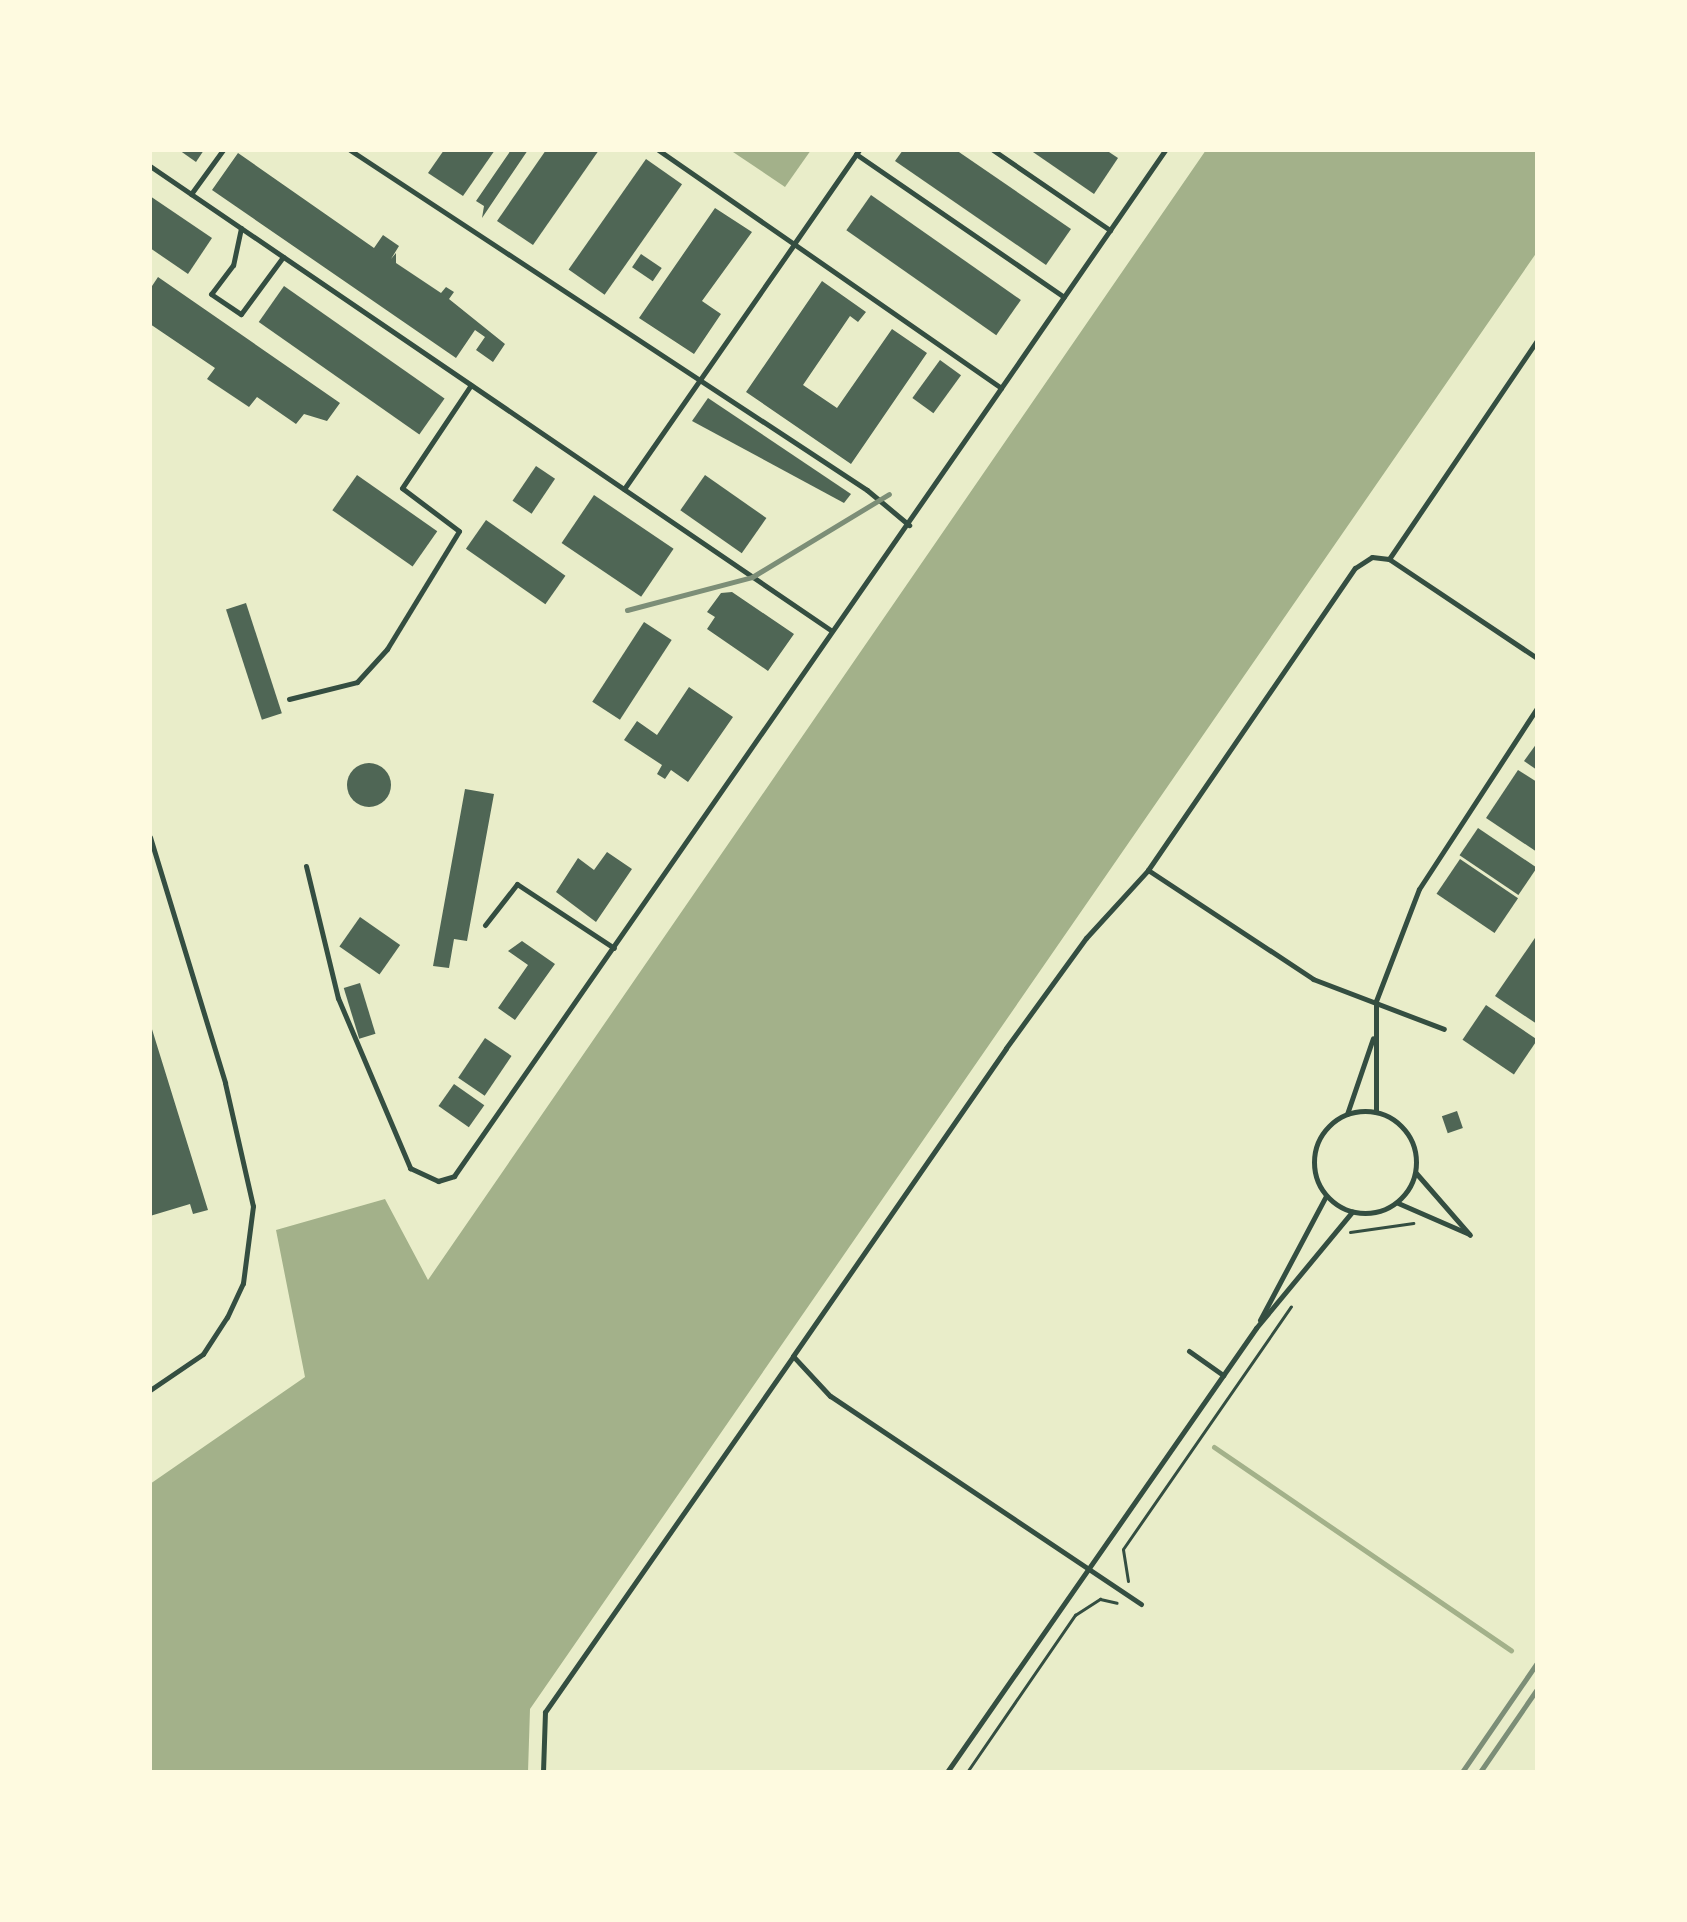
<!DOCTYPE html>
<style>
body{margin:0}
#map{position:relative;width:1687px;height:1922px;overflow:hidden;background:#e9edc9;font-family:"Asap Condensed",sans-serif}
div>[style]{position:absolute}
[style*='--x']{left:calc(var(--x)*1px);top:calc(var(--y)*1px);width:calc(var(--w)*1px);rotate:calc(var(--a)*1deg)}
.water>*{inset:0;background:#a3b18a}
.stream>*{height:5px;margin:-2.5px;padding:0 2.5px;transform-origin:2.5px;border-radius:2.5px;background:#a3b18a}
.building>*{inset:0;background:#4f6655;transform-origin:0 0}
.round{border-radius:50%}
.path>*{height:3px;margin:-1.5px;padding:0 1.5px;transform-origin:1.5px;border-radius:1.5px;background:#344e41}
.service>*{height:5px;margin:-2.5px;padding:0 2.5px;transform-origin:2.5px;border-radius:2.5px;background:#344e41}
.service>.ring{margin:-2.5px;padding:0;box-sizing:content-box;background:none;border:5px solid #344e41;border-radius:50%}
.rail>*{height:5px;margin:-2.5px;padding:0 2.5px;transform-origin:2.5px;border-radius:2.5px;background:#7c8e77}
span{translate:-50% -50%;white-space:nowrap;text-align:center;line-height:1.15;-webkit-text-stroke:6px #fefae0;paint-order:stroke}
.frame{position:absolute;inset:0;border:152px solid #fefae0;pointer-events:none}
</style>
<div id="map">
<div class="water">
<i style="clip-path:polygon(730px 150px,811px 150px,785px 187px)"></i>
<i style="clip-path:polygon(1206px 150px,1537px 150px,1537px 252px,530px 1709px,528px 1772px,150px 1772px,150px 1484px,305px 1377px,276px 1230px,385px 1199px,428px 1280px)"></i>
</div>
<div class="stream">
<i style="--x:1214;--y:1447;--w:360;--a:34.4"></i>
</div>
<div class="building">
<i style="clip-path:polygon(179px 150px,204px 150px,196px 162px)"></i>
<i style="clip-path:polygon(444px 150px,495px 150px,463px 196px,428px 173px)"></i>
<i style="clip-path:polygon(511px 150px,528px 150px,482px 218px,484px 206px,476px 201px)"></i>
<i style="clip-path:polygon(546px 150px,599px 150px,533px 245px,497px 221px)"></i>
<i style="clip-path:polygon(903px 150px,956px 150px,1071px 229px,1046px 265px,895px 161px)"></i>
<i style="clip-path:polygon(1030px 150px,1106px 150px,1118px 158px,1094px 194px)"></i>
<i style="clip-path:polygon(238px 153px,374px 248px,383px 235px,399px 246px,391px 259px,396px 253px,396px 263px,441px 293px,446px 287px,454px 292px,449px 299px,505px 344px,493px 362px,476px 350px,485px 337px,475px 330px,456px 358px,212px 190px)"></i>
<i style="left:646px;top:159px;width:44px;height:135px;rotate:35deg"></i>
<i style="left:871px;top:195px;width:183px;height:43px;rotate:35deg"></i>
<i style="clip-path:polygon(150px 196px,212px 238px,188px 274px,150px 248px)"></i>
<i style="clip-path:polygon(715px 208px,752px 232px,702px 301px,721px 314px,694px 354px,639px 318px)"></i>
<i style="left:641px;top:254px;width:25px;height:16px;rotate:34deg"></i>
<i style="clip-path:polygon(158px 277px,340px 403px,327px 421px,304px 414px,296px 424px,257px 397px,249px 407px,207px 379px,215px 368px,150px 324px,150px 289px)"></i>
<i style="clip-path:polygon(822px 281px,866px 312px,858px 322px,850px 316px,803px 385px,837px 408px,892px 329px,927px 353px,851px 464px,746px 392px)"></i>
<i style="left:284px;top:286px;width:196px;height:44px;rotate:35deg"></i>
<i style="left:940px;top:360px;width:26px;height:47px;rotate:36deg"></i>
<i style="clip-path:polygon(708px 398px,851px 494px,844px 503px,692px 421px)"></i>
<i style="left:536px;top:466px;width:23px;height:42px;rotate:34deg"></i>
<i style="left:357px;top:475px;width:98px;height:43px;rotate:35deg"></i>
<i style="left:705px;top:475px;width:75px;height:43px;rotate:35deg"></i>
<i style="left:594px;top:495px;width:96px;height:58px;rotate:34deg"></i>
<i style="left:486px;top:520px;width:97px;height:35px;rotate:35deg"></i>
<i style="clip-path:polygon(732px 592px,794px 634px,768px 671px,707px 629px,715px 617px,707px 612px,721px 593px)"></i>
<i style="left:246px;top:603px;width:116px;height:21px;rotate:72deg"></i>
<i style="left:644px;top:622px;width:33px;height:95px;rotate:33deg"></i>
<i style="clip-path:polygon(689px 687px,733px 717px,688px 782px,671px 770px,665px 779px,657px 774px,662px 765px,624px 740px,637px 721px,657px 735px)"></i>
<i style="clip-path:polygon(1537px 743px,1537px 770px,1524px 761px)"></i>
<i class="round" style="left:347px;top:763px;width:44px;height:44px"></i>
<i style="clip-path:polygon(1518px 770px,1537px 782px,1537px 852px,1486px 818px)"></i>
<i style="clip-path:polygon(465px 789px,494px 794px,467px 941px,454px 939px,449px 968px,433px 966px)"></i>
<i style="left:1478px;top:828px;width:71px;height:33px;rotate:34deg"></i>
<i style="clip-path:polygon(607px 852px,632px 869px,596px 922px,556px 892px,578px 858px,594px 870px)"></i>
<i style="left:1460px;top:859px;width:70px;height:42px;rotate:34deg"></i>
<i style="left:360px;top:917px;width:49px;height:36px;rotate:35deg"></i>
<i style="clip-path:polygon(1537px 935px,1537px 1024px,1495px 996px)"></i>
<i style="clip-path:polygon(522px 941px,555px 964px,515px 1020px,498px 1008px,528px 965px,508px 951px)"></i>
<i style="left:360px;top:983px;width:53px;height:17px;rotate:73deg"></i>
<i style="left:1486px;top:1005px;width:62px;height:42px;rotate:34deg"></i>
<i style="clip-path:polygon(151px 1026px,208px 1210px,193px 1214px,190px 1204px,150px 1216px)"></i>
<i style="left:485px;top:1038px;width:32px;height:48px;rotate:34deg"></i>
<i style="left:454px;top:1084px;width:37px;height:27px;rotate:35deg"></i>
<i style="left:1457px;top:1111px;width:18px;height:16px;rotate:71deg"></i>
</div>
<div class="path">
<i style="--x:1350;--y:1232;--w:64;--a:-8.1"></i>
<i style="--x:1128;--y:1581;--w:32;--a:-99"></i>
<i style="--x:1123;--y:1549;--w:295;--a:-55.3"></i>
<i style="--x:967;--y:1772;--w:191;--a:-55.5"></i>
<i style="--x:1075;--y:1615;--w:30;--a:-33"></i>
<i style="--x:1100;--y:1599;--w:17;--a:13"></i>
</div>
<div class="service">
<i style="--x:350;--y:150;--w:619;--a:33.33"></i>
<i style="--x:867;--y:490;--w:55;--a:39.8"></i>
<i style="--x:859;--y:150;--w:114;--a:124.7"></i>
<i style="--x:794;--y:244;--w:252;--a:34.8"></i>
<i style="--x:1001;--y:388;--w:289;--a:-55.4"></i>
<i style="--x:993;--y:150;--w:142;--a:34.4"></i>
<i style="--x:856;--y:154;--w:252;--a:34.5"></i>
<i style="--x:150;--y:166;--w:825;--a:34.29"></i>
<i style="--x:191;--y:194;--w:54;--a:-54"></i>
<i style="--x:241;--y:228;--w:38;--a:102"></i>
<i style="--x:233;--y:265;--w:36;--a:127"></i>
<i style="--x:211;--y:294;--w:36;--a:34"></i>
<i style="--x:241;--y:314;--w:71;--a:-53.6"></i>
<i style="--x:624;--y:489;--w:298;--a:-55.2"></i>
<i style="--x:794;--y:244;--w:165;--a:-145.3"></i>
<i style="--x:1389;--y:559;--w:264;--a:-55.9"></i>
<i style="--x:289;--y:699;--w:70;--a:-14"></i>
<i style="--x:357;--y:682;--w:45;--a:-47.7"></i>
<i style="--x:387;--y:649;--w:138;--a:-58.6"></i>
<i style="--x:459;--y:531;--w:71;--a:-143"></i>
<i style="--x:402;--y:488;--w:124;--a:-56.2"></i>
<i style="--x:150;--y:837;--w:257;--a:73"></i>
<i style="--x:225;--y:1083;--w:126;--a:77.2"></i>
<i style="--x:253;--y:1206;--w:78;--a:97.4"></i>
<i style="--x:243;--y:1283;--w:38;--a:115"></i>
<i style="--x:227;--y:1317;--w:44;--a:123"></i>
<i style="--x:203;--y:1354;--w:64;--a:145.8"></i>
<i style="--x:306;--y:866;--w:136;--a:76.4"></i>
<i style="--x:338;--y:998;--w:185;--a:67"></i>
<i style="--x:410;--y:1168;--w:31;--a:25"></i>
<i style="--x:438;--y:1181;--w:17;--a:-17"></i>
<i style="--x:454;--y:1176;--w:959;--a:-55.23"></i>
<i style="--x:1148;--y:870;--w:198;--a:33.4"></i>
<i style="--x:1313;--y:979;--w:140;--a:20.9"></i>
<i style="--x:485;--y:925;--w:52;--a:-52"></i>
<i style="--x:517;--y:884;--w:116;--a:33.4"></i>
<i class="ring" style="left:1314px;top:1111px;width:97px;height:97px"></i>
<i style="--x:1376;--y:1112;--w:111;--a:-90"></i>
<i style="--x:1376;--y:1001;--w:120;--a:-69"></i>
<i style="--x:1419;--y:889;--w:216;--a:-56.9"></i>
<i style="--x:1347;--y:1114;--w:80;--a:-71.1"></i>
<i style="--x:1416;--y:1173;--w:82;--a:48.9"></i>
<i style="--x:1398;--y:1203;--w:77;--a:23.6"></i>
<i style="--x:1260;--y:1320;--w:140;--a:-62"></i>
<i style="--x:1189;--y:1351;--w:42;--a:35.2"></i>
<i style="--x:1141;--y:1604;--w:374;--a:-146.2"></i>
<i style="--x:830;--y:1396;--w:54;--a:-132.8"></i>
<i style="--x:793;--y:1356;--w:374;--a:-55.3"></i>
<i style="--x:1006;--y:1048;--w:136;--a:-54"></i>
<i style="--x:1086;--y:938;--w:92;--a:-47.6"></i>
<i style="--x:1148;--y:870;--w:366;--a:-55.6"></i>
<i style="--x:1355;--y:568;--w:20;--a:-33"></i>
<i style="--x:1372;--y:557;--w:17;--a:7"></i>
<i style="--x:1389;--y:559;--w:178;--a:33.8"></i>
<i style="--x:543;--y:1772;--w:60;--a:-88.1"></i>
<i style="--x:545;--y:1712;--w:434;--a:-55.1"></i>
<i style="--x:947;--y:1772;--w:541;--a:-55.16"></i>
<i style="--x:1256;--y:1328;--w:151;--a:-50.4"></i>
</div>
<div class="rail">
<i style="--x:627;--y:610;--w:129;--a:-14.8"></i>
<i style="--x:752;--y:577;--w:160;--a:-31.2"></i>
<i style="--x:1462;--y:1772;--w:132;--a:-55.5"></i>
<i style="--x:1480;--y:1772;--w:101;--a:-55.5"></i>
<i style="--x:1536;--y:1772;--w:2;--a:-63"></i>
</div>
<div class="frame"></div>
</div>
